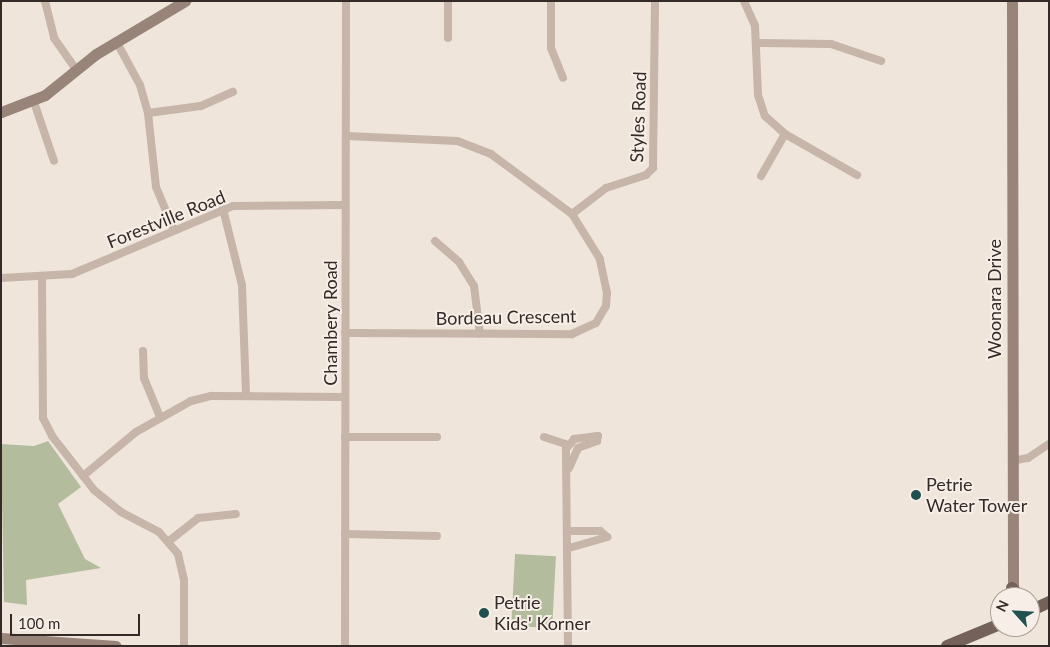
<!DOCTYPE html>
<style>
body{margin:0}
#map{position:relative;width:1050px;height:647px;overflow:hidden;background:#efe5db;font-family:Lato,sans-serif}
div>[style]{position:absolute}
[style*='--x']{left:calc(var(--x)*1px);top:calc(var(--y)*1px);width:calc(var(--w)*1px);rotate:calc(var(--a)*1deg)}
.green>*{inset:0;background:#b3bd9d;transform-origin:0 0}
.building>*{inset:0;background:#bb634e}
.round{border-radius:50%}
.street>*{height:8px;margin:-4px;padding:0 4px;transform-origin:4px;border-radius:4px;background:#c6b5a8}
.secondary>*{height:11px;margin:-5.5px;padding:0 5.5px;transform-origin:5.5px;border-radius:5.5px;background:#99847a}
.primary>*{height:12px;margin:-6px;padding:0 6px;transform-origin:6px;border-radius:6px;background:#74625a}
.dots>*{width:14px;height:14px;translate:-50% -50%;box-sizing:border-box;border:2px solid #f7efe7;border-radius:50%}
span{translate:-50% -50%;white-space:nowrap;text-align:center;line-height:1.15;-webkit-text-stroke:4px #f7efe7;paint-order:stroke}
.street-label{font-size:18px;color:#342b28}
.poi-label{font-size:18px;color:#342b28}
.left{translate:0 -50%;text-align:left}
.frame{position:absolute;inset:0;border:2px solid #342b28;pointer-events:none}
.north{position:absolute;left:990px;top:587px;width:50px;height:50px;box-sizing:border-box;background:#f7efe7;border:1px solid #a9a19b;border-radius:50%;rotate:296deg;font-size:14px;font-weight:700;line-height:20px;text-align:center;color:#342b28}
.north::after{content:'';display:block;margin:auto;width:18px;height:22px;background:#215051;clip-path:polygon(50% 0,100% 100%,50% 72%,0 100%)}
.scale{position:absolute;left:10px;top:614px;width:130px;height:22px;box-sizing:border-box;border:2px solid #342b28;border-top:0;padding-left:6px;font-size:15px;line-height:18px;white-space:nowrap;color:#342b28;-webkit-text-stroke:4px #f7efe7;paint-order:stroke}
</style>
<div id="map">
<div class="green">
<i style="clip-path:polygon(48px 441px,81px 487px,58px 504px,85px 559px,101px 568px,26px 580px,27px 605px,4px 602px,1px 444px,34px 446px)"></i>
<i style="left:515px;top:554px;width:41px;height:72px;rotate:3deg"></i>
</div>
<div class="building">
<i class="round" style="left:910px;top:489px;width:12px;height:12px"></i>
</div>
<div class="street">
<i style="--x:45;--y:1;--w:38;--a:76"></i>
<i style="--x:54;--y:38;--w:38;--a:55"></i>
<i style="--x:551;--y:1;--w:47;--a:90"></i>
<i style="--x:551;--y:48;--w:32;--a:68"></i>
<i style="--x:744;--y:1;--w:27;--a:66"></i>
<i style="--x:755;--y:26;--w:69;--a:87.5"></i>
<i style="--x:758;--y:95;--w:22;--a:72"></i>
<i style="--x:765;--y:116;--w:27;--a:42"></i>
<i style="--x:785;--y:134;--w:83;--a:29.7"></i>
<i style="--x:448;--y:38;--w:37;--a:-90"></i>
<i style="--x:116;--y:41;--w:50;--a:61.4"></i>
<i style="--x:140;--y:85;--w:29;--a:74"></i>
<i style="--x:148;--y:113;--w:74;--a:83.8"></i>
<i style="--x:156;--y:187;--w:47;--a:67.3"></i>
<i style="--x:758;--y:43;--w:73;--a:0.8"></i>
<i style="--x:831;--y:44;--w:53;--a:18.8"></i>
<i style="--x:34;--y:102;--w:62;--a:71.3"></i>
<i style="--x:148;--y:113;--w:53;--a:-7.5"></i>
<i style="--x:201;--y:106;--w:35;--a:-24"></i>
<i style="--x:761;--y:176;--w:48;--a:-60.3"></i>
<i style="--x:223;--y:209;--w:78;--a:76"></i>
<i style="--x:242;--y:285;--w:111;--a:87.9"></i>
<i style="--x:572;--y:214;--w:43;--a:-37.4"></i>
<i style="--x:606;--y:188;--w:42;--a:-18"></i>
<i style="--x:646;--y:175;--w:10;--a:-45"></i>
<i style="--x:653;--y:168;--w:167;--a:-89.3"></i>
<i style="--x:435;--y:241;--w:32;--a:41"></i>
<i style="--x:459;--y:262;--w:28;--a:58"></i>
<i style="--x:474;--y:286;--w:48;--a:82.9"></i>
<i style="--x:1;--y:278;--w:71;--a:-3.2"></i>
<i style="--x:72;--y:274;--w:175;--a:-22.9"></i>
<i style="--x:233;--y:206;--w:112;--a:-0.5"></i>
<i style="--x:42;--y:278;--w:140;--a:89.6"></i>
<i style="--x:43;--y:418;--w:20;--a:63"></i>
<i style="--x:52;--y:436;--w:68;--a:52.1"></i>
<i style="--x:94;--y:490;--w:35;--a:39"></i>
<i style="--x:121;--y:512;--w:43;--a:27.8"></i>
<i style="--x:159;--y:532;--w:29;--a:49"></i>
<i style="--x:178;--y:554;--w:27;--a:77"></i>
<i style="--x:184;--y:580;--w:66;--a:90"></i>
<i style="--x:345;--y:333;--w:227;--a:0.3"></i>
<i style="--x:572;--y:334;--w:26;--a:-25"></i>
<i style="--x:596;--y:323;--w:20;--a:-60"></i>
<i style="--x:606;--y:306;--w:13;--a:-86"></i>
<i style="--x:607;--y:293;--w:35;--a:-102"></i>
<i style="--x:600;--y:259;--w:53;--a:-121.9"></i>
<i style="--x:572;--y:214;--w:101;--a:-143.5"></i>
<i style="--x:491;--y:154;--w:36;--a:-159"></i>
<i style="--x:457;--y:141;--w:110;--a:-177.4"></i>
<i style="--x:143;--y:351;--w:27;--a:88"></i>
<i style="--x:144;--y:378;--w:42;--a:67.7"></i>
<i style="--x:345;--y:437;--w:92;--a:0"></i>
<i style="--x:544;--y:437;--w:25;--a:18"></i>
<i style="--x:1012;--y:461;--w:16;--a:-11"></i>
<i style="--x:1028;--y:458;--w:25;--a:-34"></i>
<i style="--x:83;--y:476;--w:69;--a:-39.7"></i>
<i style="--x:136;--y:432;--w:63;--a:-29.4"></i>
<i style="--x:191;--y:401;--w:21;--a:-14"></i>
<i style="--x:211;--y:396;--w:133;--a:0.4"></i>
<i style="--x:345;--y:534;--w:92;--a:1.2"></i>
<i style="--x:169;--y:541;--w:37;--a:-38"></i>
<i style="--x:198;--y:518;--w:38;--a:-6"></i>
<i style="--x:569;--y:548;--w:40;--a:-16"></i>
<i style="--x:607;--y:537;--w:9;--a:-139"></i>
<i style="--x:600;--y:531;--w:31;--a:180"></i>
<i style="--x:345;--y:646;--w:645;--a:-89.91"></i>
<i style="--x:568;--y:646;--w:197;--a:-90.6"></i>
<i style="--x:566;--y:449;--w:13;--a:-51"></i>
<i style="--x:574;--y:439;--w:24;--a:-7"></i>
<i style="--x:598;--y:436;--w:5;--a:101"></i>
<i style="--x:597;--y:441;--w:20;--a:160"></i>
<i style="--x:578;--y:448;--w:22;--a:114"></i>
</div>
<div class="secondary">
<i style="--x:1012;--y:1;--w:596;--a:89.9"></i>
<i style="--x:1;--y:112;--w:47;--a:-21.1"></i>
<i style="--x:45;--y:95;--w:65;--a:-38.8"></i>
<i style="--x:96;--y:54;--w:104;--a:-30.8"></i>
<i style="--x:1;--y:638;--w:115;--a:4"></i>
</div>
<div class="primary">
<i style="--x:1012;--y:588;--w:12;--a:48"></i>
<i style="--x:1030;--y:611;--w:21;--a:-25"></i>
<i style="--x:947;--y:646;--w:57;--a:-22.5"></i>
</div>
<div class="dots">
<i style="left:916px;top:495px;background:#215051"></i>
<i style="left:484px;top:613px;background:#215051"></i>
</div>
<div class="street-label">
<span style="left:638px;top:117px;rotate:-88deg">Styles Road</span>
<span style="left:166px;top:219px;rotate:-22deg">Forestville Road</span>
<span style="left:994px;top:299px;rotate:-90deg">Woonara Drive</span>
<span style="left:506px;top:317px;rotate:-1deg">Bordeau Crescent</span>
<span style="left:330px;top:323px;rotate:-90deg">Chambery Road</span>
</div>
<div class="poi-label">
<span class="left" style="left:926px;top:495px">Petrie<br>Water Tower</span>
<span class="left" style="left:494px;top:613px">Petrie<br>Kids' Korner</span>
</div>
<div class="frame"></div>
<div class="north">N</div>
<div class="scale">100 m</div>
</div>
